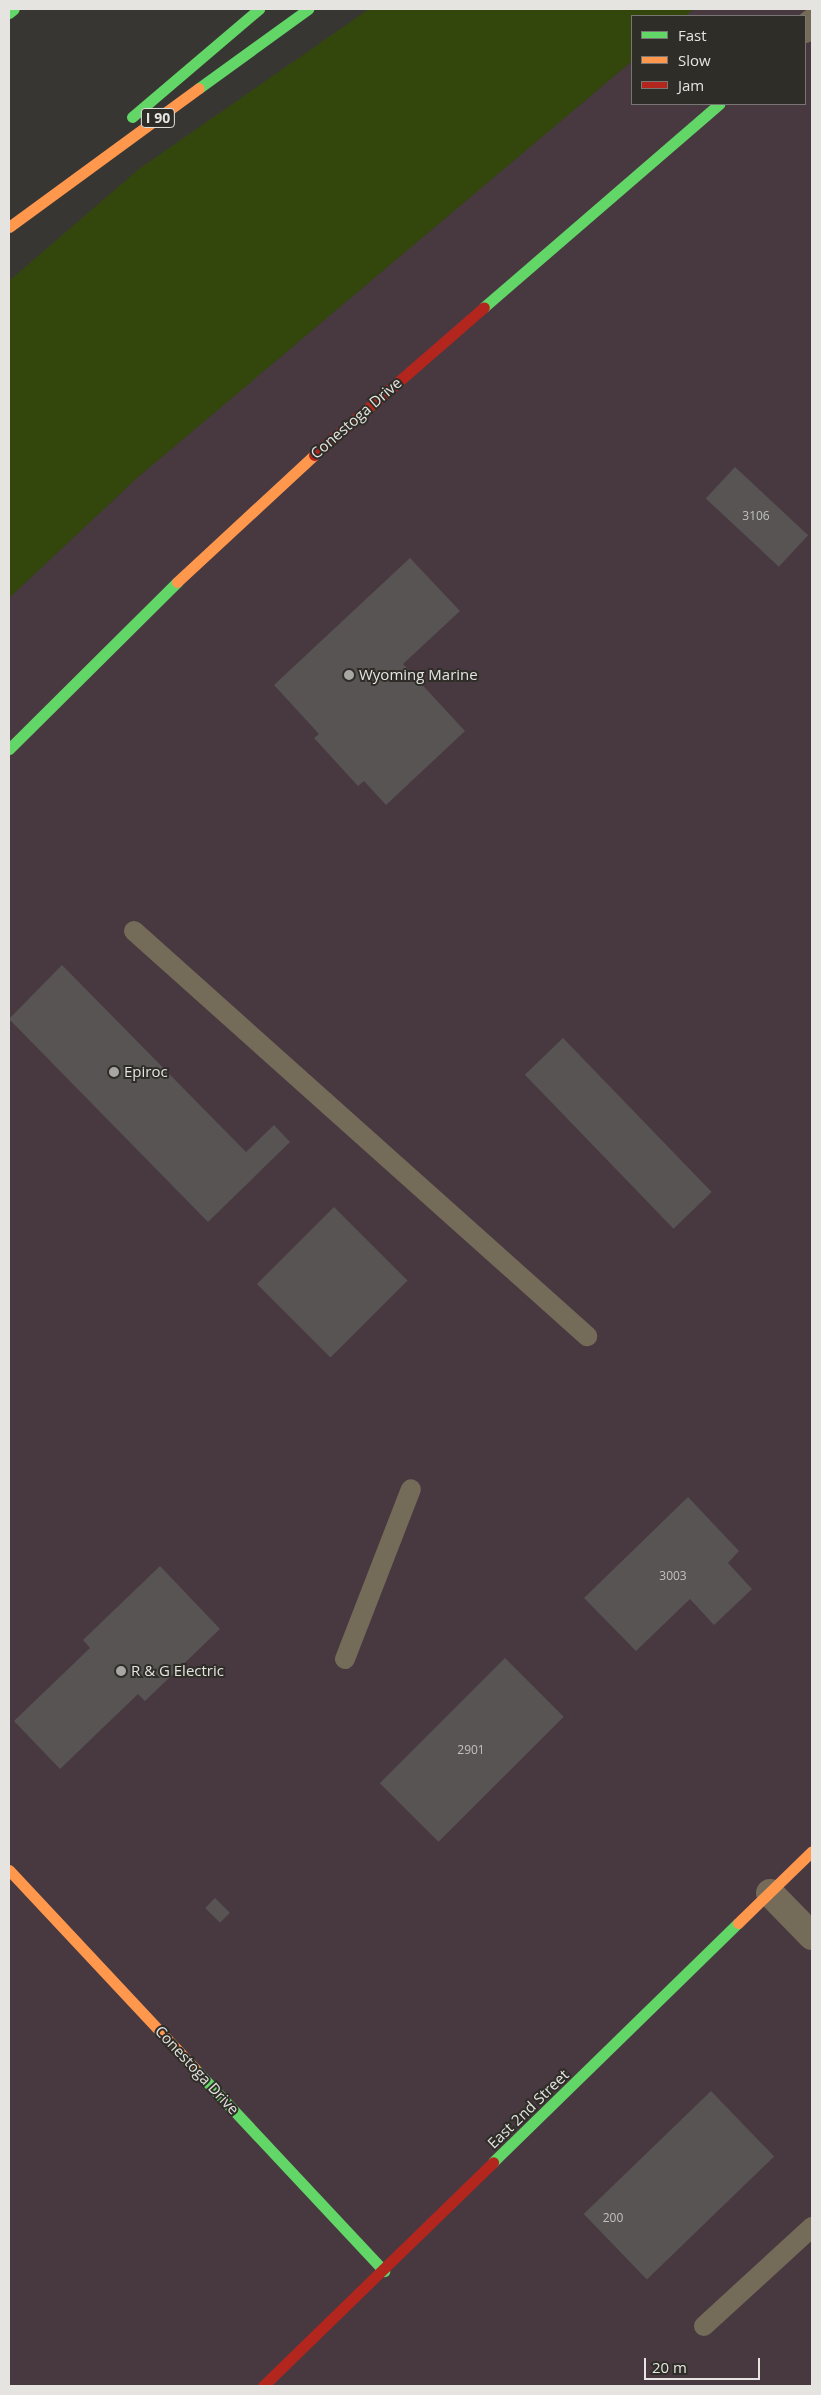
<!DOCTYPE html>
<style>
body{margin:0}
#map{position:relative;width:821px;height:2395px;overflow:hidden;background:#383633;font-family:"Open Sans",sans-serif}
div>[style]{position:absolute}
[style*='--x']{left:calc(var(--x)*1px);top:calc(var(--y)*1px);width:calc(var(--w)*1px);rotate:calc(var(--a)*1deg)}
.industrial>*{inset:0;background:#483941}
.green>*{inset:0;background:#33470c}
.building>*{inset:0;background:#575453;transform-origin:0 0}
.lane>*{height:20px;margin:-10px;padding:0 10px;transform-origin:10px;border-radius:10px;background:#756b59}
.street>*{height:28px;margin:-14px;padding:0 14px;transform-origin:14px;border-radius:14px;background:#756b59}
.fast>*{height:11px;margin:-5.5px;padding:0 5.5px;transform-origin:5.5px;border-radius:5.5px;background:#63d668}
.slow>*{height:11px;margin:-5.5px;padding:0 5.5px;transform-origin:5.5px;border-radius:5.5px;background:#ff974d}
.jam>*{height:11px;margin:-5.5px;padding:0 5.5px;transform-origin:5.5px;border-radius:5.5px;background:#b3261e}
.dots>*{width:14px;height:14px;translate:-50% -50%;box-sizing:border-box;border:2px solid #2f2d28;border-radius:50%}
span{translate:-50% -50%;white-space:nowrap;text-align:center;line-height:1.15;-webkit-text-stroke:4px #2f2d28;paint-order:stroke}
.number-label{font-size:12px;color:#c2c0be}
.number-label span{-webkit-text-stroke-width:0}
.shield-label span{padding:1px 4px;background:#2f2d28;border:1px solid;border-radius:4px;-webkit-text-stroke-width:0}
.shield-label{font-size:14px;color:#e5e4e1;font-weight:700}
.street-label{font-size:15px;color:#e5e4e1}
.poi-label{font-size:15px;color:#e5e4e1}
.left{translate:0 -50%;text-align:left}
.frame{position:absolute;inset:0;border:10px solid #e5e4e1;pointer-events:none}
.legend{position:absolute;left:631px;top:15px;width:175px;height:90px;box-sizing:border-box;background:#2f2d28;border:1px solid #787672;margin:0;padding:6px 9px;list-style:none;font-size:15px;color:#e5e4e1}
.legend li{display:flex;align-items:center;gap:10px;height:25px}
.legend b{width:25px;border:1px solid #787672}
.scale{position:absolute;left:644px;top:2358px;width:116px;height:22px;box-sizing:border-box;border:2px solid #e5e4e1;border-top:0;padding-left:6px;font-size:15px;line-height:18px;white-space:nowrap;color:#e5e4e1;-webkit-text-stroke:4px #2f2d28;paint-order:stroke}
</style>
<div id="map">
<div class="industrial">
<i style="clip-path:polygon(694px 9px,812px 9px,812px 2386px,9px 2386px,9px 598px,138px 477px,632px 61px,632px 104px,805px 104px,805px 16px,685px 16px)"></i>
</div>
<div class="green">
<i style="clip-path:polygon(369px 9px,694px 9px,685px 16px,632px 16px,632px 61px,138px 477px,9px 598px,9px 281px,139px 169px)"></i>
</div>
<div class="building">
<i style="left:735px;top:467px;width:100px;height:43px;rotate:43deg"></i>
<i style="clip-path:polygon(410px 558px,460px 611px,403px 664px,465px 731px,386px 805px,364px 781px,358px 786px,314px 738px,319px 734px,274px 685px)"></i>
<i style="clip-path:polygon(62px 965px,246px 1152px,274px 1125px,290px 1142px,208px 1222px,9px 1019px)"></i>
<i style="left:563px;top:1038px;width:214px;height:53px;rotate:46deg"></i>
<i style="left:334px;top:1207px;width:104px;height:109px;rotate:45deg"></i>
<i style="clip-path:polygon(688px 1497px,739px 1551px,728px 1563px,752px 1589px,714px 1625px,690px 1599px,636px 1651px,584px 1598px)"></i>
<i style="clip-path:polygon(160px 1566px,220px 1629px,145px 1701px,138px 1694px,60px 1769px,14px 1721px,90px 1648px,83px 1640px)"></i>
<i style="left:505px;top:1658px;width:83px;height:177px;rotate:45deg"></i>
<i style="left:215px;top:1898px;width:21px;height:14px;rotate:45deg"></i>
<i style="left:711px;top:2091px;width:91px;height:177px;rotate:46deg"></i>
</div>
<div class="lane">
<i style="--x:134;--y:931;--w:608;--a:41.8"></i>
<i style="--x:345;--y:1659;--w:182;--a:-68.8"></i>
<i style="--x:704;--y:2326;--w:147;--a:-42.5"></i>
</div>
<div class="street">
<i style="--x:805;--y:29;--w:9;--a:-41"></i>
<i style="--x:770;--y:1893;--w:60;--a:45.7"></i>
</div>
<div class="fast">
<i style="--x:9;--y:13;--w:6;--a:-39"></i>
<i style="--x:199;--y:88;--w:135;--a:-35.9"></i>
<i style="--x:132;--y:117;--w:167;--a:-40.4"></i>
<i style="--x:484;--y:307;--w:311;--a:-40.8"></i>
<i style="--x:9;--y:749;--w:237;--a:-44.8"></i>
<i style="--x:195;--y:2069;--w:277;--a:46.9"></i>
<i style="--x:493;--y:2162;--w:342;--a:-44.3"></i>
</div>
<div class="slow">
<i style="--x:9;--y:227;--w:235;--a:-36.2"></i>
<i style="--x:177;--y:582;--w:187;--a:-42.8"></i>
<i style="--x:9;--y:1870;--w:272;--a:46.9"></i>
<i style="--x:738;--y:1923;--w:103;--a:-44.2"></i>
</div>
<div class="jam">
<i style="--x:314;--y:455;--w:225;--a:-41"></i>
<i style="--x:263;--y:2386;--w:321;--a:-44.2"></i>
</div>
<div class="dots">
<i style="left:349px;top:675px;background:#a8a7a4"></i>
<i style="left:114px;top:1072px;background:#a8a7a4"></i>
<i style="left:121px;top:1671px;background:#a8a7a4"></i>
</div>
<div class="number-label">
<span style="left:756px;top:516px">3106</span>
<span style="left:673px;top:1576px">3003</span>
<span style="left:471px;top:1750px">2901</span>
<span style="left:613px;top:2218px">200</span>
</div>
<div class="shield-label">
<span style="left:158px;top:118px">I 90</span>
</div>
<div class="street-label">
<span style="left:356px;top:418px;rotate:-41deg">Conestoga Drive</span>
<span style="left:197px;top:2070px;rotate:47deg">Conestoga Drive</span>
<span style="left:528px;top:2109px;rotate:-44deg">East 2nd Street</span>
</div>
<div class="poi-label">
<span class="left" style="left:359px;top:675px">Wyoming Marine</span>
<span class="left" style="left:124px;top:1072px">Epiroc</span>
<span class="left" style="left:131px;top:1671px">R &amp; G Electric</span>
</div>
<div class="frame"></div>
<ul class="legend">
<li><b style="height:6px;background:#63d668"></b>Fast</li>
<li><b style="height:6px;background:#ff974d"></b>Slow</li>
<li><b style="height:6px;background:#b3261e"></b>Jam</li>
</ul>
<div class="scale">20 m</div>
</div>
